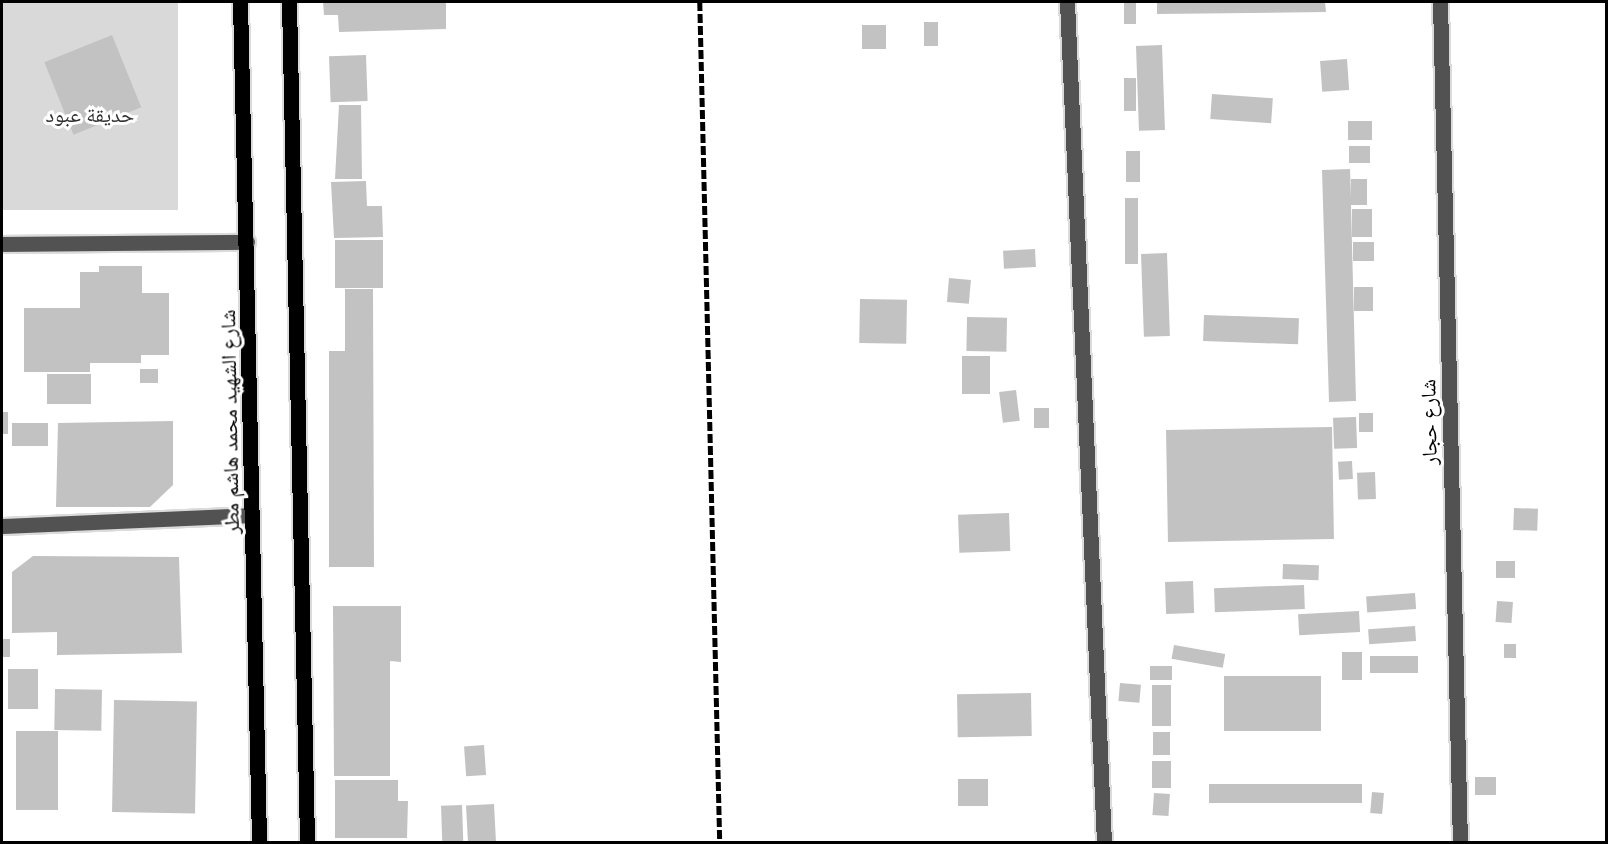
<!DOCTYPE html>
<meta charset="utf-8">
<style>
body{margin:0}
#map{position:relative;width:1608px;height:844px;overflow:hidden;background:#fff;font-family:"Nunito Sans","Noto Naskh Arabic",sans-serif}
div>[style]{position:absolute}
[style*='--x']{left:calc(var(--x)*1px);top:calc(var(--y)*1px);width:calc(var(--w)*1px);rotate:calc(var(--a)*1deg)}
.green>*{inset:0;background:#d9d9d9;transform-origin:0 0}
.building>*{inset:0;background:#c2c2c2;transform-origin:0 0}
.roads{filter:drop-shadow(2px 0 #dbdbdb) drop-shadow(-2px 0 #dbdbdb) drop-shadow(0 2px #dbdbdb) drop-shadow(0 -2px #dbdbdb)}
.minor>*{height:15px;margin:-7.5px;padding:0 7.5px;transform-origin:7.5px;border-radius:7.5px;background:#525252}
.major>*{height:15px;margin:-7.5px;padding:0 7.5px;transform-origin:7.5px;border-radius:7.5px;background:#000}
.rail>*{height:4.5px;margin-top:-2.25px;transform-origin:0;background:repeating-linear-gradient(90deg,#000 0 9px,transparent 0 12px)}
span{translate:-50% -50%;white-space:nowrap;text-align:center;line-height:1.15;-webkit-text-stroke:6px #fff;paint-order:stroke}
.park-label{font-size:21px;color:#303030}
.street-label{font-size:21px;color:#000}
.frame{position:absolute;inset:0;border:3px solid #000;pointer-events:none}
</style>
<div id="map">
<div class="green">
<i style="left:2px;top:2px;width:176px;height:208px"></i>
</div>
<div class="building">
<i style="clip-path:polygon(323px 2px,446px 2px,446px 29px,339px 32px,338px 15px,324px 15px)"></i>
<i style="left:1124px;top:2px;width:12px;height:22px"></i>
<i style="clip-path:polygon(1157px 2px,1325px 2px,1326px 12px,1157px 14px)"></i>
<i style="left:924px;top:22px;width:14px;height:24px"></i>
<i style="left:862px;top:25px;width:24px;height:24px"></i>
<i style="left:112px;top:35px;width:78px;height:73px;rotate:68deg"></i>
<i style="left:1162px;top:45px;width:85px;height:26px;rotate:88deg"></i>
<i style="left:366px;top:55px;width:46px;height:37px;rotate:88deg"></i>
<i style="left:1347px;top:59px;width:31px;height:27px;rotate:86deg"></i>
<i style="left:1124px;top:78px;width:12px;height:33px"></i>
<i style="left:1212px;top:94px;width:61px;height:25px;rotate:4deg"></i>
<i style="clip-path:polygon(339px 105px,361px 105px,362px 179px,335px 179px)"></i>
<i style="left:1348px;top:121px;width:24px;height:19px"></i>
<i style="left:1349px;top:146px;width:21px;height:17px"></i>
<i style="left:1126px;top:151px;width:14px;height:31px"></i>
<i style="clip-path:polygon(1350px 169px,1351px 198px,1351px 179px,1367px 179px,1367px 205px,1351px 205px,1356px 401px,1329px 402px,1322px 170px)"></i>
<i style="clip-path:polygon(366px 181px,367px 206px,382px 206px,383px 237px,334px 238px,331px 182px)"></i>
<i style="left:1125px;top:198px;width:13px;height:66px"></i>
<i style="left:1352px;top:209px;width:20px;height:28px"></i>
<i style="left:335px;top:240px;width:48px;height:48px"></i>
<i style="left:1374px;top:242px;width:19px;height:21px;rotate:90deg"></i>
<i style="left:1035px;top:249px;width:18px;height:32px;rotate:87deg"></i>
<i style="left:1167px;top:253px;width:83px;height:26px;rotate:88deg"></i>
<i style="clip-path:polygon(99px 266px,142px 266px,142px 293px,169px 293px,169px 355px,141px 355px,141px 363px,90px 363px,90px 372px,24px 372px,24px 308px,80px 308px,80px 272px,99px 272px)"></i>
<i style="left:949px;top:278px;width:22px;height:24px;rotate:5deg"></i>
<i style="left:1354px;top:287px;width:19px;height:24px"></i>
<i style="clip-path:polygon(345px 289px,373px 289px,374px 567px,329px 567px,329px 351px,345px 351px)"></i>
<i style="left:860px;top:299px;width:47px;height:44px;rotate:1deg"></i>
<i style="left:1204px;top:315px;width:95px;height:26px;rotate:2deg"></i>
<i style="left:967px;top:317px;width:40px;height:34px;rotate:1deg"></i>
<i style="left:962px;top:356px;width:28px;height:38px"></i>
<i style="left:140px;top:369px;width:18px;height:14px"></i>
<i style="left:91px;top:374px;width:30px;height:44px;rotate:90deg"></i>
<i style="left:1016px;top:390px;width:31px;height:17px;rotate:83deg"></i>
<i style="left:1034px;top:408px;width:15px;height:20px"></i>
<i style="left:2px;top:412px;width:6px;height:22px"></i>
<i style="left:1359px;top:413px;width:14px;height:19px"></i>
<i style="left:1356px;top:417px;width:31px;height:23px;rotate:88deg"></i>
<i style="clip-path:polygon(173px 421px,173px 485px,150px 507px,56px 507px,58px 423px)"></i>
<i style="left:12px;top:423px;width:36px;height:23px"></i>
<i style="left:1332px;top:427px;width:112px;height:166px;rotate:89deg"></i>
<i style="left:1352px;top:461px;width:18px;height:14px;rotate:87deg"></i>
<i style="left:1375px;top:472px;width:27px;height:18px;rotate:88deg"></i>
<i style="left:1514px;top:508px;width:24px;height:22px;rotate:2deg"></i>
<i style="left:1009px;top:513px;width:38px;height:51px;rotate:88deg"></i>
<i style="clip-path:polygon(33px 556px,179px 557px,182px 653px,57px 655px,57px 632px,12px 633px,12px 572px)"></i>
<i style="left:1496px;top:561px;width:19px;height:17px"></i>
<i style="left:1283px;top:564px;width:36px;height:15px;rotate:2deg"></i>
<i style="left:1193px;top:581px;width:32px;height:28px;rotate:88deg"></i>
<i style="left:1304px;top:585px;width:24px;height:90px;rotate:88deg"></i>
<i style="left:1415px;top:593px;width:16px;height:49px;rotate:86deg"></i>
<i style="left:1497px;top:601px;width:16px;height:21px;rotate:4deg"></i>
<i style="clip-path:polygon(333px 606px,401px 606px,401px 662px,390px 661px,390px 776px,334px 776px)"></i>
<i style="left:1359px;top:611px;width:21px;height:61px;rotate:87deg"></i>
<i style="left:1415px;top:626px;width:15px;height:47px;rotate:86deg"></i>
<i style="left:10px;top:639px;width:18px;height:8px;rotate:90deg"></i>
<i style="left:1504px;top:644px;width:12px;height:14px"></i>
<i style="left:1174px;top:645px;width:52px;height:14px;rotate:10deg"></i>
<i style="left:1342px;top:652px;width:20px;height:28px"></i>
<i style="left:1418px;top:656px;width:17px;height:48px;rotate:90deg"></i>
<i style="left:1150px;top:666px;width:22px;height:14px"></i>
<i style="left:8px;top:669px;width:30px;height:40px"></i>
<i style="left:1224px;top:676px;width:97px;height:55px"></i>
<i style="left:1120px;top:683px;width:21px;height:18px;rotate:5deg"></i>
<i style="left:1152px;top:685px;width:19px;height:41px"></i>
<i style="left:55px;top:689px;width:47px;height:41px;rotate:1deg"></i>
<i style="left:1031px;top:693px;width:43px;height:74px;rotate:89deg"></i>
<i style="left:114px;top:700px;width:83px;height:112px;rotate:1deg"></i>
<i style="left:16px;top:731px;width:42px;height:79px"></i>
<i style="left:1153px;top:732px;width:17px;height:23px"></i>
<i style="left:484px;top:745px;width:30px;height:20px;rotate:86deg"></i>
<i style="left:1152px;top:761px;width:19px;height:27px"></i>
<i style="left:1475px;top:777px;width:21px;height:18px"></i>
<i style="left:958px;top:779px;width:30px;height:27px"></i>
<i style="clip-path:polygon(335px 780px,398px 780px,398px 801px,408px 801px,407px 838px,335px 838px)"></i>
<i style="left:1362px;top:784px;width:19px;height:153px;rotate:90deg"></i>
<i style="left:1372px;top:792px;width:12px;height:21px;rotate:5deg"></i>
<i style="left:1154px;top:793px;width:16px;height:22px;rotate:4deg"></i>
<i style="left:494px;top:804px;width:38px;height:28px;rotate:87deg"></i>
<i style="left:462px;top:805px;width:37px;height:21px;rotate:88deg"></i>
</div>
<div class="roads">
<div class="minor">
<i style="--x:1067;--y:2;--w:841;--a:87.48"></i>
<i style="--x:1440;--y:2;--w:840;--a:88.64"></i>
<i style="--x:2;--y:244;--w:245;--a:-0.5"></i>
<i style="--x:2;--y:526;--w:250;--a:-2.5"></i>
</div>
<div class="major">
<i style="--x:240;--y:2;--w:840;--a:88.7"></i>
<i style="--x:289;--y:2;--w:840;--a:88.77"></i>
</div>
</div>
<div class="rail">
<i style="--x:700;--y:2;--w:840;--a:88.64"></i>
</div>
<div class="park-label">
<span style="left:90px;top:115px">حديقة عبود</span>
</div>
<div class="street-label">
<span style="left:230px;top:422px;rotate:-91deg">شارع الشهيد محمد هاشم مطر</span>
<span style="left:1429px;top:422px;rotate:-91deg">شارع حجار</span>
</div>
<div class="frame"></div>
</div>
